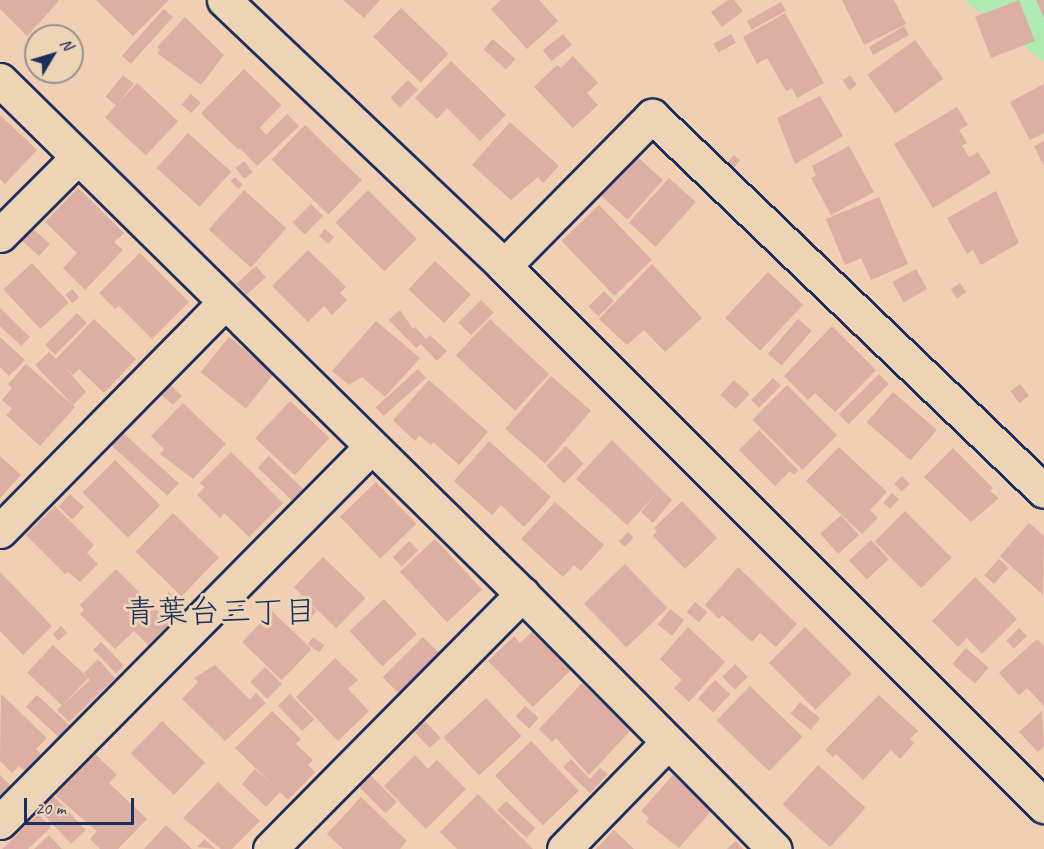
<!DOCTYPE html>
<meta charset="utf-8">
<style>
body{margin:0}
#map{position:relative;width:1044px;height:849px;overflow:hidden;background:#f0cfb2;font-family:Caveat,"Klee One",sans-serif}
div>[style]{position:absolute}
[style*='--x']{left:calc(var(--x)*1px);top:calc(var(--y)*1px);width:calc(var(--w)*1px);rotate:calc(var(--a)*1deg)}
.green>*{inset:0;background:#adebb2}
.building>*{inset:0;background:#dcaea4;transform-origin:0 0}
.roads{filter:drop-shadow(2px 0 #1b2f5e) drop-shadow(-2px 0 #1b2f5e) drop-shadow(0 2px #1b2f5e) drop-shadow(0 -2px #1b2f5e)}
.minor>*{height:33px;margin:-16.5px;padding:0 16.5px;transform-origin:16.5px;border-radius:16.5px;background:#ecd4b4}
span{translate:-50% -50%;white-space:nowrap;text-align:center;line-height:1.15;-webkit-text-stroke:6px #ecd4b4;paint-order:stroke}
.neighbourhood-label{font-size:32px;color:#1b2f5e}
.north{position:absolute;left:24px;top:24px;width:60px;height:60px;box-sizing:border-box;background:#ecd4b4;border:2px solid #989292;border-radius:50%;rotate:52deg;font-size:16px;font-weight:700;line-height:24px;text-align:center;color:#1b2f5e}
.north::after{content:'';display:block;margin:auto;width:21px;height:27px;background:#1b2f5e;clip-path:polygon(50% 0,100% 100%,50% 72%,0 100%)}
.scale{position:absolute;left:24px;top:798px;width:110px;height:27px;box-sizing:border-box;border:3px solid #1b2f5e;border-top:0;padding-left:8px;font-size:18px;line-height:21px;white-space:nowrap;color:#1b2f5e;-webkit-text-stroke:4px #ecd4b4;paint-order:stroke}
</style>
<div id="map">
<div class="green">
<i style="clip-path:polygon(964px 0,1044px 0,1044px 62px)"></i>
</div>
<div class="building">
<i style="clip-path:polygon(0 0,58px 0,59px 1px,27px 36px,0 9px)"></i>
<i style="clip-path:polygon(96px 0,169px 0,133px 36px)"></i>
<i style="clip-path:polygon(343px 0,380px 0,364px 18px)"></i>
<i style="clip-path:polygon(501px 0,539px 0,558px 21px,527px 49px,491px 9px)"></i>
<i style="clip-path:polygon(728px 0,734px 0,743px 11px,722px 27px,711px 12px)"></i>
<i style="clip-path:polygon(842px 0,894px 0,906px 24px,864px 45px)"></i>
<i style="left:1019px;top:0;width:44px;height:47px;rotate:69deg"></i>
<i style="clip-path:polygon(1036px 0,1044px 0,1044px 18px)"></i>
<i style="left:781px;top:2px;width:10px;height:39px;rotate:61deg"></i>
<i style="left:401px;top:8px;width:66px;height:40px;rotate:44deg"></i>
<i style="left:164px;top:9px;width:12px;height:63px;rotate:42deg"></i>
<i style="clip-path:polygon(785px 13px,824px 83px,797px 98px,792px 88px,786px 91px,767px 58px,757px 64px,743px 37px)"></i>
<i style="clip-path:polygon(185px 17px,224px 55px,201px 85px,157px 53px,160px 50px,157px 47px)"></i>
<i style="clip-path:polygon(904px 26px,909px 35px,873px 55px,869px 47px)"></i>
<i style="left:563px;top:34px;width:14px;height:26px;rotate:51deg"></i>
<i style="left:731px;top:34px;width:10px;height:20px;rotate:61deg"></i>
<i style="left:493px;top:39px;width:30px;height:14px;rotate:42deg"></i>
<i style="left:915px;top:40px;width:48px;height:59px;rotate:54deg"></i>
<i style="clip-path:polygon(573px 56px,598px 83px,587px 93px,598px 105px,573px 128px,534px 87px,557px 65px,561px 68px)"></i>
<i style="clip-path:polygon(451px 61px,506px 115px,480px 141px,447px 108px,437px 119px,415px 98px)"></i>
<i style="left:244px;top:69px;width:52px;height:62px;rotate:44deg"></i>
<i style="left:123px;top:75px;width:14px;height:28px;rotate:39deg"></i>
<i style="left:850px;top:75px;width:12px;height:9px;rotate:55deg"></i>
<i style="left:408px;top:80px;width:14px;height:25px;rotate:45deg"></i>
<i style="left:137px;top:83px;width:56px;height:47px;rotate:43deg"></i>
<i style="clip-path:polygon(1044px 84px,1044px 133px,1030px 140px,1010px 102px)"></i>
<i style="left:191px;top:94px;width:13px;height:14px;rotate:42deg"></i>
<i style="clip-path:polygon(820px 96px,843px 136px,795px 164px,777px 118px)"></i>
<i style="clip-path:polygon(957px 107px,968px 125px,959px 130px,967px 143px,962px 146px,969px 157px,978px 152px,991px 173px,933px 208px,894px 144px)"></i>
<i style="clip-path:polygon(287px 114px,299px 126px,257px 166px,238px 146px,259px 127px,266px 135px)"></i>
<i style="clip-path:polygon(0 115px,37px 150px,5px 184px,0 179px)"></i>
<i style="clip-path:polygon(510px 122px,559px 166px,543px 183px,538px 177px,511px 200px,472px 165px)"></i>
<i style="left:305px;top:125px;width:79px;height:48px;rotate:44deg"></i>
<i style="left:188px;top:133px;width:58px;height:47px;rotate:42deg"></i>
<i style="clip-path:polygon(1044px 141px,1044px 166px,1034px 146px)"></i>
<i style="clip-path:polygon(849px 146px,874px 192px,831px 215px,811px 178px,816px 175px,812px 166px)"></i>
<i style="left:634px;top:154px;width:39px;height:53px;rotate:42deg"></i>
<i style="left:734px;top:155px;width:8px;height:10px;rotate:40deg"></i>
<i style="left:244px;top:161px;width:14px;height:11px;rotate:51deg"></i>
<i style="left:235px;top:177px;width:11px;height:6px;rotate:45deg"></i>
<i style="left:669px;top:178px;width:36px;height:60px;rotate:42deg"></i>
<i style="clip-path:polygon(78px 188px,124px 233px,114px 242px,123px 250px,85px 290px,63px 268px,77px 253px,45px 222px)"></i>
<i style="left:244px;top:190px;width:57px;height:53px;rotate:42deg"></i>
<i style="left:368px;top:190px;width:69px;height:46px;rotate:45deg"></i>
<i style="clip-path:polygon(996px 191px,1019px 243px,981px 265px,973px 250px,967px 254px,947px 218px)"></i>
<i style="clip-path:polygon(879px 197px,908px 264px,871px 280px,861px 258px,845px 265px,826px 219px)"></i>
<i style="left:311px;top:204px;width:17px;height:26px;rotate:45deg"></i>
<i style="left:599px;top:205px;width:76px;height:52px;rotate:46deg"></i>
<i style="left:32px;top:228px;width:24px;height:16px;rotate:42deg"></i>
<i style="left:325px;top:229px;width:12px;height:9px;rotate:42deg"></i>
<i style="clip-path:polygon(308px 250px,346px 287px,340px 293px,347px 300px,332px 315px,324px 306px,308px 322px,272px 286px)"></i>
<i style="clip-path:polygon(140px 253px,189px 302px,152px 339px,119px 306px,115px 309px,99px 293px)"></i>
<i style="left:435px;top:261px;width:49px;height:39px;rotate:43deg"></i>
<i style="left:32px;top:263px;width:54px;height:39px;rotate:47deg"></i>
<i style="clip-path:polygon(652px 264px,702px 318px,665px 352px,644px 330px,627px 345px,599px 319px)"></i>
<i style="left:256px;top:266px;width:15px;height:26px;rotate:48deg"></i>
<i style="left:916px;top:269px;width:23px;height:27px;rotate:61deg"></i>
<i style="left:768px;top:272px;width:48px;height:63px;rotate:43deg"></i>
<i style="left:960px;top:283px;width:11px;height:11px;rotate:56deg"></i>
<i style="left:72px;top:289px;width:11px;height:9px;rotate:49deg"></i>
<i style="left:604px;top:291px;width:14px;height:22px;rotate:45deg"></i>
<i style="left:481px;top:300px;width:18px;height:32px;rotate:45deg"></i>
<i style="clip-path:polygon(0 308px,30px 337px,21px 346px,0 326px)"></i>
<i style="clip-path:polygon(400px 310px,413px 329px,415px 327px,426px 339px,430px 335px,447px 351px,437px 361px,421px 344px,416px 348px,389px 320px)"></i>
<i style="left:77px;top:313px;width:14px;height:45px;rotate:45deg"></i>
<i style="clip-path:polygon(94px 319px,136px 359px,104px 393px,79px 369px,73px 375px,65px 367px,86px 392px,73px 405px,35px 365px,49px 352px,56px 359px)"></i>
<i style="left:490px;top:319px;width:81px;height:50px;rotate:43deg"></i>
<i style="left:798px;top:319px;width:18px;height:46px;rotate:41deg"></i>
<i style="clip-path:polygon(376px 321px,420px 358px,385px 397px,362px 377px,349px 385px,332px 371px)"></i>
<i style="clip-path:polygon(832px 326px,876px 370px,835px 412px,815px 393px,808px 400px,784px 376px)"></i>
<i style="clip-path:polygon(0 337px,25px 360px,9px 376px,0 367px)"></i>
<i style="left:229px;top:337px;width:58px;height:45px;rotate:39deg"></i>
<i style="clip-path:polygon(26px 364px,75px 407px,40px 446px,6px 415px,12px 409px,2px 400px,12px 388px,8px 384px)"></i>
<i style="left:418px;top:369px;width:12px;height:57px;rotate:48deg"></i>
<i style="left:879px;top:374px;width:14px;height:57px;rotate:45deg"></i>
<i style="left:551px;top:376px;width:53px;height:70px;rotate:41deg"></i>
<i style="left:773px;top:378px;width:11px;height:31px;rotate:45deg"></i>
<i style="clip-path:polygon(429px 380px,488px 432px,459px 465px,433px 442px,431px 445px,419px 435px,415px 441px,393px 420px)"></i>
<i style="left:734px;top:380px;width:21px;height:20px;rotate:43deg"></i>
<i style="clip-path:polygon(169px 384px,182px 396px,173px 405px,159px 393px)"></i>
<i style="left:1020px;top:384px;width:15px;height:12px;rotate:53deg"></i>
<i style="left:787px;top:385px;width:71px;height:49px;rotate:45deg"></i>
<i style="left:893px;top:392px;width:58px;height:40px;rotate:41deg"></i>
<i style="left:290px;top:401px;width:54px;height:51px;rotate:43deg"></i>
<i style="clip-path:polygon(183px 403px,226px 444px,193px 479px,160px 454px,164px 449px,151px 436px)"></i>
<i style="clip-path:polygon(759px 430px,798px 470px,794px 475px,790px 471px,775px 486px,739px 450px)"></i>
<i style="left:123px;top:433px;width:75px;height:17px;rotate:42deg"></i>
<i style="clip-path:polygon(612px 440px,672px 500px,653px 523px,641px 512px,657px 493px,627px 525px,576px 479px)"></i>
<i style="clip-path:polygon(489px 441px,551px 497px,524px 527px,501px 505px,492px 515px,454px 481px)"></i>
<i style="left:566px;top:446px;width:25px;height:28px;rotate:45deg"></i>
<i style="clip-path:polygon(839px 447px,887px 492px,870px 510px,878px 518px,862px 534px,806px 481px)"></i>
<i style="clip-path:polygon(953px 448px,993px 488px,990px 491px,999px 498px,971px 522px,924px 477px)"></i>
<i style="clip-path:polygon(231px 452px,283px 503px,249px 537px,224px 513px,220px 518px,197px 495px,205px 487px,200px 483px)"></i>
<i style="clip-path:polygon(0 456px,21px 475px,0 498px)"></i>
<i style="left:269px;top:456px;width:47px;height:16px;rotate:44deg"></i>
<i style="left:115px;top:460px;width:64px;height:46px;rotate:45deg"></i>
<i style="left:902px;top:476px;width:11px;height:11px;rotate:45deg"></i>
<i style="left:376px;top:482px;width:58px;height:50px;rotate:46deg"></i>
<i style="left:892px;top:493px;width:9px;height:13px;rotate:41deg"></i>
<i style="left:70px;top:494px;width:19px;height:17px;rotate:43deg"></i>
<i style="clip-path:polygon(682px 501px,717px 538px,685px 569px,653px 536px,657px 531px,654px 528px)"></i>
<i style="clip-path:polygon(555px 502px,604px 545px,581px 571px,574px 565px,563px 577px,521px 539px)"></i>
<i style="clip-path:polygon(55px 506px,94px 545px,87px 553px,98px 564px,80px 582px,68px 572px,65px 574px,26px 535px)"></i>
<i style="left:905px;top:511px;width:66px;height:43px;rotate:45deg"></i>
<i style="left:173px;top:513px;width:64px;height:54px;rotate:44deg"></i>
<i style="left:841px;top:515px;width:27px;height:28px;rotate:48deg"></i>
<i style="clip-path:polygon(1029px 523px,1044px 536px,1043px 595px,1000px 556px)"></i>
<i style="left:628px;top:532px;width:8px;height:13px;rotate:45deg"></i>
<i style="left:435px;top:539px;width:69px;height:48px;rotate:47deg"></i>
<i style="left:871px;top:540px;width:26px;height:30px;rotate:47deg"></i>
<i style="left:409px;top:541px;width:13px;height:23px;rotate:45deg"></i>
<i style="left:323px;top:557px;width:59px;height:42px;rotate:44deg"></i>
<i style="left:999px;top:559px;width:13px;height:22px;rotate:42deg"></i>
<i style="left:625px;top:564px;width:61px;height:57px;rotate:46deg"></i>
<i style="clip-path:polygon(738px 567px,797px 624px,776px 647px,760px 633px,752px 642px,722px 615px,719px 619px,705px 605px)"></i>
<i style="clip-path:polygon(116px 569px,170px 623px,148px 645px,134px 631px,115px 649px,80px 614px,84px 610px,80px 605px)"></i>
<i style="clip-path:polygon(0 572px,52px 626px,23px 655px,0 631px)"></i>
<i style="clip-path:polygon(975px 577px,1017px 619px,982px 654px,967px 638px,958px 647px,932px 621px)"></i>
<i style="left:169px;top:592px;width:23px;height:16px;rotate:43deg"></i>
<i style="left:300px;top:595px;width:23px;height:14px;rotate:43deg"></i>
<i style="left:384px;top:599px;width:48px;height:47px;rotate:47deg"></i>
<i style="left:695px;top:602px;width:16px;height:13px;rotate:40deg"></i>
<i style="left:670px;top:609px;width:18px;height:20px;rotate:38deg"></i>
<i style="left:272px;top:611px;width:55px;height:43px;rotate:44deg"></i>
<i style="clip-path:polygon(61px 626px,67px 633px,58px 641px,53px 634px)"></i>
<i style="clip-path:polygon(688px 627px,725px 662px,689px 702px,674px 688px,682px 680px,660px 659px)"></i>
<i style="left:805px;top:627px;width:66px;height:51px;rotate:45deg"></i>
<i style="left:1019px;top:628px;width:11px;height:18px;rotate:45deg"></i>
<i style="clip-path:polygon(534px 630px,572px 669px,533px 707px,488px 661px,514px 636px,520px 643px)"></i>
<i style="left:313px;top:637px;width:14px;height:9px;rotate:36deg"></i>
<i style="left:423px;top:637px;width:24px;height:57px;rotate:45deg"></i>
<i style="clip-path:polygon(1037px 639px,1044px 647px,1044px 706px,1027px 688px,1019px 695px,999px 673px)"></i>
<i style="left:101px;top:642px;width:33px;height:11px;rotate:46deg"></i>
<i style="left:53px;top:645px;width:48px;height:38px;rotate:43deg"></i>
<i style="left:966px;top:648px;width:30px;height:21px;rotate:41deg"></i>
<i style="clip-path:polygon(335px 658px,358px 680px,348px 689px,369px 711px,338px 741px,296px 697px)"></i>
<i style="clip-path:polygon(98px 659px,115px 678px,69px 722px,57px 710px,90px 680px,84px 673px)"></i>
<i style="left:735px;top:664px;width:18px;height:18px;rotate:45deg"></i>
<i style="clip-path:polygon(215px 665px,250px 700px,256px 693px,266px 703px,225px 741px,182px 699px,198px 682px,194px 678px)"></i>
<i style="left:265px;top:667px;width:24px;height:21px;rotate:45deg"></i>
<i style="left:715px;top:680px;width:21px;height:25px;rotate:43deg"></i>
<i style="clip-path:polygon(582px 683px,631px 730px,589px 775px,556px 738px,552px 742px,539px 729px)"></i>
<i style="left:750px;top:686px;width:73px;height:48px;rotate:44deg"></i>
<i style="clip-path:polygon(1px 694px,47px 738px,36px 749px,41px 754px,25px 771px,19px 766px,12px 773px,0 761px)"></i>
<i style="left:290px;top:694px;width:35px;height:17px;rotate:46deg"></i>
<i style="left:37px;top:695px;width:44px;height:16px;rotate:43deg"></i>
<i style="clip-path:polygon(879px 695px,918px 731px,910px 739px,914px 743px,900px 759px,891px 750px,863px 780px,836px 754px,833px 757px,825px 750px)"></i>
<i style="left:486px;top:698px;width:52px;height:58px;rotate:47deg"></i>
<i style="left:800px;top:702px;width:26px;height:15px;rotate:39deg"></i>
<i style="left:525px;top:706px;width:18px;height:14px;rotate:41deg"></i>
<i style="clip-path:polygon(272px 711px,301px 739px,296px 744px,313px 760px,308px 765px,315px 772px,288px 800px,280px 792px,266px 807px,242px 784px,255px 769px,273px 785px,235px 748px)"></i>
<i style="clip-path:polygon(1042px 711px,1044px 746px,1038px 752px,1019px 732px)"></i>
<i style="left:162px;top:721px;width:60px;height:45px;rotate:44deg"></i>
<i style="left:425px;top:721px;width:23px;height:15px;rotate:47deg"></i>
<i style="left:531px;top:741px;width:69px;height:50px;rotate:46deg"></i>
<i style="clip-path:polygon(95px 754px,117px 775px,109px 783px,147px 819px,118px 849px,100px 849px,90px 839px,97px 831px,55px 795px)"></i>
<i style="clip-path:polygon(415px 755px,428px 769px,437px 760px,466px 789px,426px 829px,384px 786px)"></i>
<i style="clip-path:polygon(571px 759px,590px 779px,600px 768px,608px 774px,590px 793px,563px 767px)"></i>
<i style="left:818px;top:765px;width:64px;height:53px;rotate:42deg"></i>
<i style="clip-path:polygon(0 775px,10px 785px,1px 794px,0 793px)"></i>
<i style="left:370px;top:775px;width:38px;height:16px;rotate:45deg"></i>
<i style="clip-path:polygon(673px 775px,712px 810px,679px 848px,646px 822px,649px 818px,641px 811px)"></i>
<i style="clip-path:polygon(218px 782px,260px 821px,232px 849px,221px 849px,183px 818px)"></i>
<i style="clip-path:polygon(478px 794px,533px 849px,457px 849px,440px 832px)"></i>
<i style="left:53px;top:795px;width:48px;height:20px;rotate:47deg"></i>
<i style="clip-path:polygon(361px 797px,407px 841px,400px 849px,343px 849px,327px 834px)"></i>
<i style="left:506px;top:801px;width:40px;height:13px;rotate:43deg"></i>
<i style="clip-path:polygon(38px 814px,51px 827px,28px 849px,2px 849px)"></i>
<i style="clip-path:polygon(166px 825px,192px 849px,144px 849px)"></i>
<i style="clip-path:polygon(614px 830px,634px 849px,596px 849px)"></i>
<i style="clip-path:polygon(49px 835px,62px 849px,34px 849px)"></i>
<i style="clip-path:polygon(205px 839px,215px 849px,197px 847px)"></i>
<i style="clip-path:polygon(736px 841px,743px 849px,727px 849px)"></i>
</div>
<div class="roads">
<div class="minor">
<i style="--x:224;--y:0;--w:386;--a:43.5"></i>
<i style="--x:504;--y:266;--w:764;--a:45"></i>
<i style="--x:0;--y:80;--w:733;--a:44.56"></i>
<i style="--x:522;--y:594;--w:359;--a:45.3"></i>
<i style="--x:0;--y:235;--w:107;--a:-45"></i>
<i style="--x:504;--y:266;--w:211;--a:-45.4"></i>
<i style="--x:652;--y:116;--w:542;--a:43.73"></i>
<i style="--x:0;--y:531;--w:320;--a:-45.5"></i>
<i style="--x:0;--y:822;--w:526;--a:-45.31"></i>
<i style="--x:270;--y:849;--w:359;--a:-45.3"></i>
<i style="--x:564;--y:849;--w:149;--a:-45.8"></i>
</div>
</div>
<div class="neighbourhood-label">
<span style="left:220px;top:612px">青葉台三丁目</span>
</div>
<div class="north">N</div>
<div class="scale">20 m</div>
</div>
